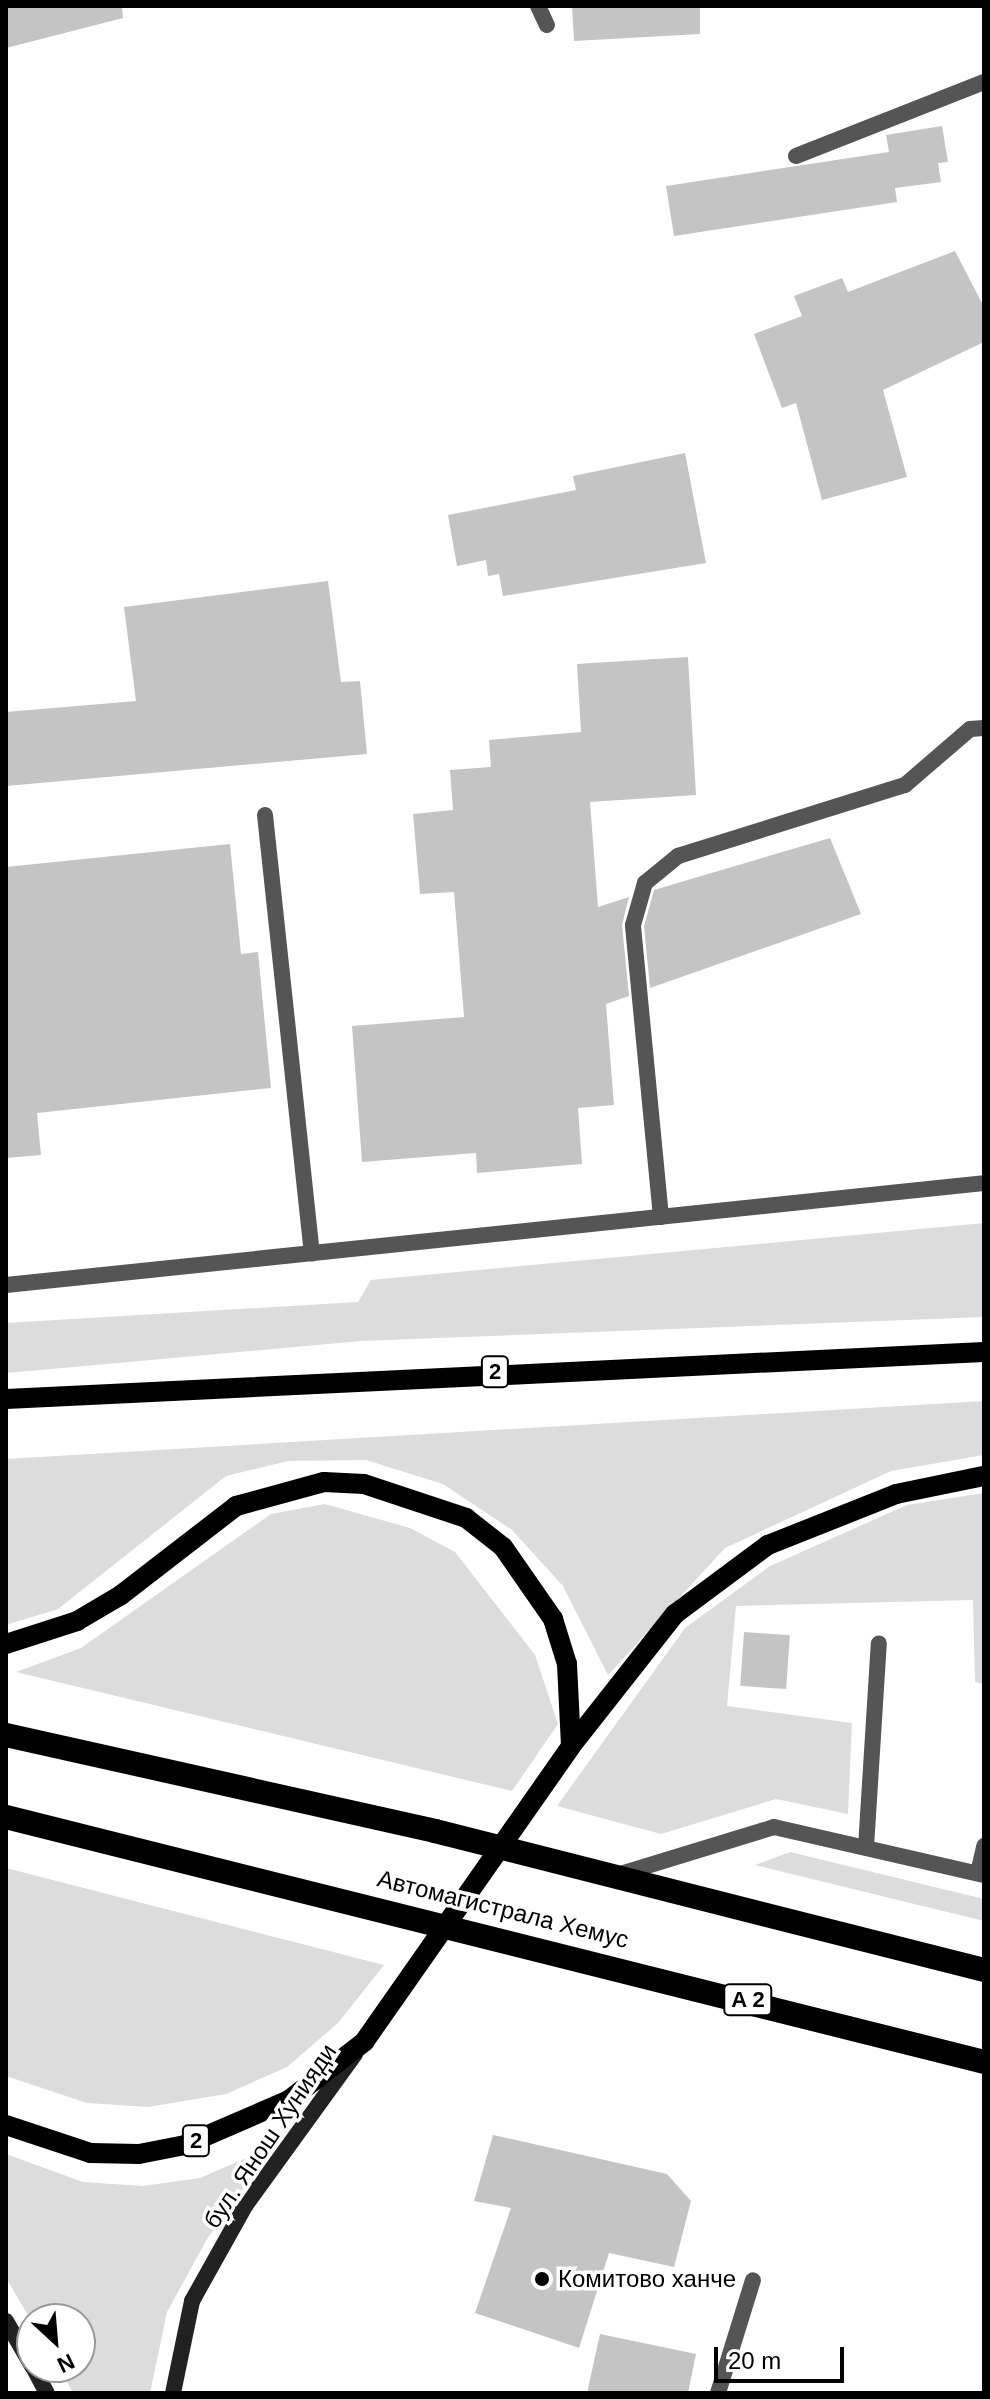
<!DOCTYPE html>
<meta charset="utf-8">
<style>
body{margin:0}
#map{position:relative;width:990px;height:2399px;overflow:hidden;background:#fff;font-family:Arial,sans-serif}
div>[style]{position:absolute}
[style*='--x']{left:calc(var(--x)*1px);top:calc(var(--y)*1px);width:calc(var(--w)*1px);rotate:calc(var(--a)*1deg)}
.green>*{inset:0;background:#dcdcdc}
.building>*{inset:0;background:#c4c4c4;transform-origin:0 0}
.lane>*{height:16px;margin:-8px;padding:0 8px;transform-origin:8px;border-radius:8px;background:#555}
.secondary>*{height:16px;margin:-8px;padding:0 8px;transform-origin:8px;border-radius:8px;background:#222}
.primary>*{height:20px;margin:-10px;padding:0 10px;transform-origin:10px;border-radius:10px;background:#000}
.highway>*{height:24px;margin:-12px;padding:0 12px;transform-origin:12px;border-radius:12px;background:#000}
.dots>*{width:22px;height:22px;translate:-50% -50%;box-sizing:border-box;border:4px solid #fff;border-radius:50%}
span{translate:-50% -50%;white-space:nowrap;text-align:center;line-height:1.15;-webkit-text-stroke:7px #fff;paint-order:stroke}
.shield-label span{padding:2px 6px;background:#fff;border:2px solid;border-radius:6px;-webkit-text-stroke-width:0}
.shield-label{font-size:22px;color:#000;font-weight:700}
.street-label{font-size:24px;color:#000}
.poi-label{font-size:24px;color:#000}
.left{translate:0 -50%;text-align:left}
.frame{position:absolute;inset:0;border:8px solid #000;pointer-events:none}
.north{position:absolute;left:16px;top:2303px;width:80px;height:80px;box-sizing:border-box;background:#fff;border:2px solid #999;border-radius:50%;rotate:154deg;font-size:22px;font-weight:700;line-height:32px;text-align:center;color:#000}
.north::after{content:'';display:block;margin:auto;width:28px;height:36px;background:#000;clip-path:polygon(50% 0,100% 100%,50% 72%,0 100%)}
.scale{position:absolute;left:714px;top:2347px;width:130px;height:36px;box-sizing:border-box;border:4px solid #000;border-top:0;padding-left:10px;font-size:24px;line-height:28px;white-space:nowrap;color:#000;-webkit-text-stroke:6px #fff;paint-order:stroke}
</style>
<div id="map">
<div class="green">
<i style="clip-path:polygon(984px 1223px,984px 1317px,361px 1341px,6px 1373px,6px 1323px,358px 1302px,371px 1280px)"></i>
<i style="clip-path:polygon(984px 1401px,984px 1455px,891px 1471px,725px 1548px,608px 1675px,563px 1586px,512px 1530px,443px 1484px,366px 1460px,288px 1461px,226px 1476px,58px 1609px,6px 1625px,6px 1459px)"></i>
<i style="clip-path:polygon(984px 1493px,984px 1684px,975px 1682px,973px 1600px,736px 1606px,727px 1706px,852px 1723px,848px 1814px,776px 1799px,661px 1834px,557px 1806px,685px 1628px,770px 1566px,907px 1505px)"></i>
<i style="clip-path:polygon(325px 1504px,410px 1528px,455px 1552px,535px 1655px,558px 1724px,512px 1791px,16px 1672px,81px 1648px,271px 1514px)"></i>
<i style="clip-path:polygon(790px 1852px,984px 1899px,984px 1921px,755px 1865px)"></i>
<i style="clip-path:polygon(6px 1868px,384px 1965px,338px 2023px,287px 2067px,226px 2094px,148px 2107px,87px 2103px,6px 2076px)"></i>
<i style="clip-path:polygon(274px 2146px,207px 2239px,167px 2312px,150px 2393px,73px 2393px,59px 2367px,80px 2367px,80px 2319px,32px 2322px,6px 2278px,6px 2154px,83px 2182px,143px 2186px,200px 2178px)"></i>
</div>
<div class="building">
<i style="clip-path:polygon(6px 6px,122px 6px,123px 18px,6px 48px)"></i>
<i style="clip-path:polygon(572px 6px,700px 6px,700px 34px,574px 41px)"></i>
<i style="clip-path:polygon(942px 126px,948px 162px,938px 163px,941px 182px,895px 188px,897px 202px,674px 236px,666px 186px,889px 152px,886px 135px)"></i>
<i style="clip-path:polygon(955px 251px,984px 307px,984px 342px,883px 390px,907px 477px,822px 500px,796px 403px,782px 408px,754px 334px,802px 316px,794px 296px,842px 278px,848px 292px)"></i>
<i style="clip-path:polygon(685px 453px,706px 563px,503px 596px,499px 574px,488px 576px,486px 560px,457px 566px,448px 515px,576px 490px,573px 476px)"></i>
<i style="clip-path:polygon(328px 581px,341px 682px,360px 681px,367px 754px,6px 786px,6px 712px,136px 701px,124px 607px)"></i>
<i style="clip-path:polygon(688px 657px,696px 795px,590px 802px,598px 907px,629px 897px,622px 925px,629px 996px,606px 1004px,614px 1105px,578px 1108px,582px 1164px,477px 1173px,476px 1153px,362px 1162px,352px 1026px,464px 1017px,454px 892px,420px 894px,413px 814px,453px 810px,450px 770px,491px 767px,489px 740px,581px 732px,577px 664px)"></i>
<i style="clip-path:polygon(830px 838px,861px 914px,650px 988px,644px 926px,654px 890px)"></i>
<i style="clip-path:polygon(230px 844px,241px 954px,258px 952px,271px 1088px,37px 1113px,41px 1155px,6px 1158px,6px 867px)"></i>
<i style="left:744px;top:1632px;width:46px;height:54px;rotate:4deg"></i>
<i style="clip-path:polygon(493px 2135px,667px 2174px,691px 2201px,674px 2267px,609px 2253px,579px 2348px,475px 2313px,511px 2208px,474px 2201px)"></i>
<i style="clip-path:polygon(600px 2334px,696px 2354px,688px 2393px,587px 2393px)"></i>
</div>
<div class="lane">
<i style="--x:538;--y:6;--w:21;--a:65"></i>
<i style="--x:796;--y:156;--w:202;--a:-21.5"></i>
<i style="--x:265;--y:815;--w:441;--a:83.9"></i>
<i style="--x:661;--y:1217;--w:293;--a:-95.5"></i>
<i style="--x:633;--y:925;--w:44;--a:-74.1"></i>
<i style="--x:645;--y:883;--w:43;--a:-39.3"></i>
<i style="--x:678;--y:856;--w:238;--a:-17.4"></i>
<i style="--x:905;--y:785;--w:86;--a:-40.7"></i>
<i style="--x:970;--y:729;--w:14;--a:-4"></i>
<i style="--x:6;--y:1285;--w:983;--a:-5.95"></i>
<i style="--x:866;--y:1847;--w:204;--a:-86.4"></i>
<i style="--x:978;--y:1873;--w:28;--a:-77"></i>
<i style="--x:614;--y:1876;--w:167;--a:-17"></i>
<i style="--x:774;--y:1827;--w:215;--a:12.9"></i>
<i style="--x:718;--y:2393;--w:118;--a:-72.8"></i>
</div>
<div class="secondary">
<i style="--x:6;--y:2321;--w:52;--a:60"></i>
<i style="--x:33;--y:2367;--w:30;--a:62"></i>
<i style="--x:173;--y:2393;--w:94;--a:-78.3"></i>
<i style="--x:192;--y:2301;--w:109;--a:-60.8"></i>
<i style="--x:245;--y:2206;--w:188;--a:-54.1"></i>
</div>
<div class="primary">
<i style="--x:6;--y:1399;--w:979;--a:-2.75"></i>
<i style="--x:6;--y:1644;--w:75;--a:-17.9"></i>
<i style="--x:77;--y:1621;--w:51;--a:-30.6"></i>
<i style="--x:121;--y:1595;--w:145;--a:-37.7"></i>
<i style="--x:236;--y:1506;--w:91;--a:-15.3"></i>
<i style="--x:324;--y:1482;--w:40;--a:2.9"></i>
<i style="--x:364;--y:1484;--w:108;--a:18.4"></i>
<i style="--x:466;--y:1518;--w:47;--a:38.1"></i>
<i style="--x:503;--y:1547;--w:88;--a:55.2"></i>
<i style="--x:553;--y:1619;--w:47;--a:72.7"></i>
<i style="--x:567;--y:1664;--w:82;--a:87.2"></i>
<i style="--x:6;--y:2125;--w:89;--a:18.4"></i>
<i style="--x:90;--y:2153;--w:49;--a:1.2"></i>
<i style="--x:139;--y:2154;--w:47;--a:-11.1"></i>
<i style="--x:185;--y:2145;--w:113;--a:-23.4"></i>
<i style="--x:289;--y:2100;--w:95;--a:-37.7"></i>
<i style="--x:364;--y:2042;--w:361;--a:-55"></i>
<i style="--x:571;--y:1746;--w:168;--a:-51.8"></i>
<i style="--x:675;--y:1614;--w:116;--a:-36.6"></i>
<i style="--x:768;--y:1545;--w:138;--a:-21.7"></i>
<i style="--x:896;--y:1494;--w:90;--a:-11.6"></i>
</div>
<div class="highway">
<i style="--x:6;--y:1735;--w:440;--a:12.6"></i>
<i style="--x:435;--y:1831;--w:566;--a:14.21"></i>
<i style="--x:6;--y:1817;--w:1008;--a:14.06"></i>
</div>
<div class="dots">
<i style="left:542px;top:2279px;background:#000"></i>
</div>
<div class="shield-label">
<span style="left:495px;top:1372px">2</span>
<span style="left:748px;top:2000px">A 2</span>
<span style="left:196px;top:2141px">2</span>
</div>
<div class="street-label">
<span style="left:503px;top:1909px;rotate:14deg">Автомагистрала Хемус</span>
<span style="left:270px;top:2136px;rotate:-56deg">бул. Янош Хунияди</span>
</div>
<div class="poi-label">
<span class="left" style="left:558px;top:2279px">Комитово ханче</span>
</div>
<div class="frame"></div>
<div class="north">N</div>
<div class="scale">20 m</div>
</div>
